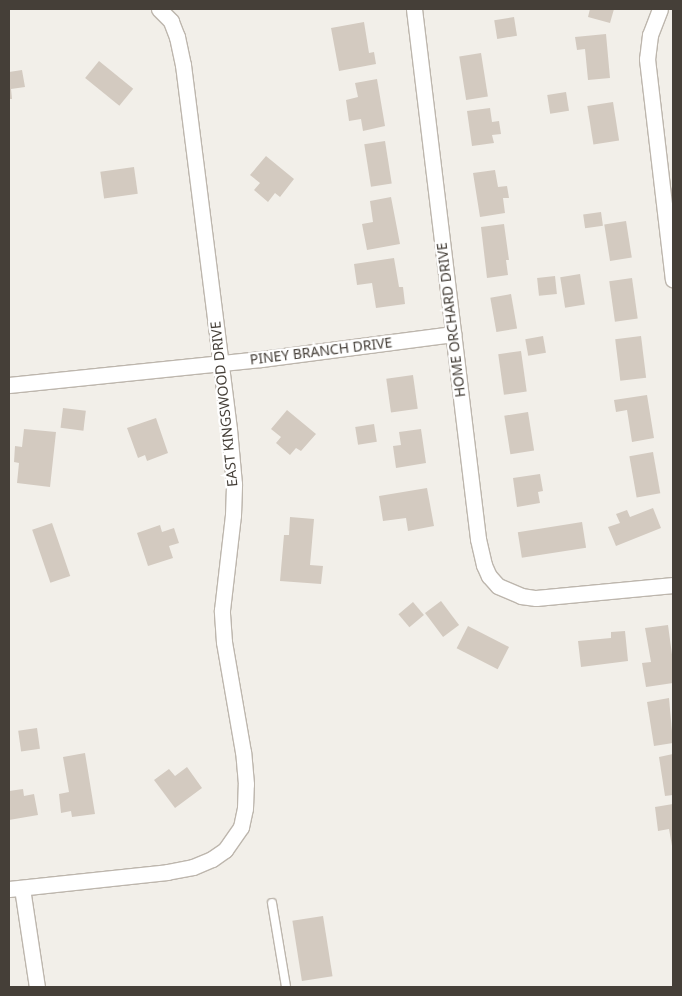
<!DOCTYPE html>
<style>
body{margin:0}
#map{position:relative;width:682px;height:996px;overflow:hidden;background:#f2efe9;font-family:"Noto Sans",sans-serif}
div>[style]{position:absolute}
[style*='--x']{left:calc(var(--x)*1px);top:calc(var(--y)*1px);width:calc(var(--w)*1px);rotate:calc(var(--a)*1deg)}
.building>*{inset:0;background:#d3cac0;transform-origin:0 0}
.roads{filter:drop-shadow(1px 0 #bdb6ad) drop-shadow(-1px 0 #bdb6ad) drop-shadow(0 1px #bdb6ad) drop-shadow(0 -1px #bdb6ad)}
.service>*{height:8px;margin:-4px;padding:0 4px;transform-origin:4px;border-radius:4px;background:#fff}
.minor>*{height:15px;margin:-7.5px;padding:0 7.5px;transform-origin:7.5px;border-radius:7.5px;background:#fff}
span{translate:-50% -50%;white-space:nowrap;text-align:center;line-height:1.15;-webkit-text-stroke:4.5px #fff;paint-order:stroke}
.street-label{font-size:14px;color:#453f38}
.frame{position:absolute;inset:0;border:10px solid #453f38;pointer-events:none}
</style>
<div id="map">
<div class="building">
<i style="clip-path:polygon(590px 9px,614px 9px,610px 23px,588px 17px)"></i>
<i style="left:514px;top:17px;width:19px;height:20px;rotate:81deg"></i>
<i style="clip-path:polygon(364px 22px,369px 53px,374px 52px,376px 64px,339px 71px,331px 28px)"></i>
<i style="clip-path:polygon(606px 34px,610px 78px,588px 80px,585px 49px,577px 50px,575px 37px)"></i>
<i style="left:481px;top:53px;width:44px;height:22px;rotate:81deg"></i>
<i style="left:99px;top:61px;width:44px;height:22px;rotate:39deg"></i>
<i style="clip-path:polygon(22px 70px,25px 87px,11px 89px,12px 99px,9px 99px,9px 72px)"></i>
<i style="clip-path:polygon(377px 79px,385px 126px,363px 131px,361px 119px,349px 121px,346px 100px,358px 97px,355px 83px)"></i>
<i style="left:566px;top:92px;width:19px;height:19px;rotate:81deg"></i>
<i style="left:613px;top:102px;width:39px;height:26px;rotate:81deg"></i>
<i style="clip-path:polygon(490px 108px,492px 122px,499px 121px,501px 134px,492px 135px,494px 143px,472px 146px,467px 111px)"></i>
<i style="left:385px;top:141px;width:43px;height:21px;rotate:81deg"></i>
<i style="clip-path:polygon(266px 156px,294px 179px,280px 197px,275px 193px,268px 202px,254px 190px,260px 183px,250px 175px)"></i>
<i style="left:134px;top:167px;width:27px;height:34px;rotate:82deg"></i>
<i style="clip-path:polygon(495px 170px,498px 187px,507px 186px,509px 198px,503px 198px,505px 213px,480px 217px,473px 173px)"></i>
<i style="clip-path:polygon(391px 197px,400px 244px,367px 250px,362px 224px,373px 222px,370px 201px)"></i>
<i style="left:601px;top:212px;width:14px;height:18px;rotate:82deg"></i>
<i style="left:626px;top:221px;width:37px;height:22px;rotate:81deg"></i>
<i style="clip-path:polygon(504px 224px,509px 260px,506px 260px,508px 275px,487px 278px,481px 227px)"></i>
<i style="clip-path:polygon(394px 258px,399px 287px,403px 287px,405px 304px,376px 308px,372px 283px,357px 285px,354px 264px)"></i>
<i style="left:580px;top:274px;width:31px;height:20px;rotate:81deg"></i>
<i style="left:555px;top:276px;width:18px;height:18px;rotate:84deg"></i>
<i style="left:632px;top:278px;width:41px;height:23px;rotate:82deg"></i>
<i style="left:511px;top:294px;width:35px;height:21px;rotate:80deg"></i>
<i style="left:543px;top:336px;width:17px;height:18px;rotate:80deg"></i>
<i style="left:641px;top:336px;width:42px;height:26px;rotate:83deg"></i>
<i style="left:521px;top:351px;width:41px;height:23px;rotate:82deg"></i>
<i style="left:413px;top:375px;width:34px;height:27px;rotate:82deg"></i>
<i style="clip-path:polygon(647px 395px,654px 438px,632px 442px,627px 410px,616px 412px,614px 400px)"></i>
<i style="left:63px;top:408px;width:23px;height:20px;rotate:7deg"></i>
<i style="clip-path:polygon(287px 410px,316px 434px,301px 451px,296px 448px,290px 455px,276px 443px,281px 437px,271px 429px)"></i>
<i style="left:528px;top:412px;width:39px;height:24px;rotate:81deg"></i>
<i style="clip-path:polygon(156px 418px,168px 453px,147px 461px,145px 455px,138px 458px,127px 428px)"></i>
<i style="left:374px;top:424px;width:18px;height:19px;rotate:81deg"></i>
<i style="clip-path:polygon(24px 429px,56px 432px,50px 487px,17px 483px,19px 463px,14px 462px,15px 446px,22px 447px)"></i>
<i style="clip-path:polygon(421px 429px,426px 463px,396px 468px,393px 446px,401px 445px,399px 432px)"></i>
<i style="left:653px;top:452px;width:42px;height:24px;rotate:80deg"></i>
<i style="clip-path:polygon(540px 474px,543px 491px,538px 492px,540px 503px,517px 507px,513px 478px)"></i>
<i style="clip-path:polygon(427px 488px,434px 526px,408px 531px,406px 518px,383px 521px,379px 496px)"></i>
<i style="clip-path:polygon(653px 508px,661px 528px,616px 546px,608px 527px,620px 523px,616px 514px,627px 510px,630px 517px)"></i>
<i style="clip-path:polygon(290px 517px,314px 519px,310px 565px,323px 566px,321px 584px,280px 581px,284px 535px,289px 535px)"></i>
<i style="left:582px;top:522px;width:26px;height:65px;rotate:81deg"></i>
<i style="left:52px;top:523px;width:56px;height:21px;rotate:71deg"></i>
<i style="clip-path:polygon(160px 525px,162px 532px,174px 528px,179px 543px,169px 546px,173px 558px,148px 566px,137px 533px)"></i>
<i style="left:441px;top:601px;width:30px;height:20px;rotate:53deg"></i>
<i style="left:413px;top:602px;width:17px;height:19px;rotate:50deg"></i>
<i style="clip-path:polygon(668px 625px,673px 662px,673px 683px,646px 687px,642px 663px,651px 662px,645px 628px)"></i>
<i style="left:468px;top:626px;width:46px;height:25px;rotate:27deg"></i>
<i style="clip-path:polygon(625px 631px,628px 661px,581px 667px,578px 641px,611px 638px,611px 632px)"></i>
<i style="clip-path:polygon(669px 698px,673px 743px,654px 746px,647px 702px)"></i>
<i style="left:37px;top:728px;width:21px;height:19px;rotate:82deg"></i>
<i style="clip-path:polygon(85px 753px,95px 814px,72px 817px,71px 811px,61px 813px,59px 794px,69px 792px,63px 757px)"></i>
<i style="clip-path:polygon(673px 754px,673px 795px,665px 796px,659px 757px)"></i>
<i style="clip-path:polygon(187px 767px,202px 788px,175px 808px,154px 780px,169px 769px,175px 776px)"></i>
<i style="clip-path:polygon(23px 789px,24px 796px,34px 794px,38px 815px,9px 820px,9px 791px)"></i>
<i style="clip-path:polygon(673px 804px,673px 846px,672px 846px,669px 829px,658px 831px,655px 807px)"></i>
<i style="left:323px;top:916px;width:61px;height:31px;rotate:81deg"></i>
</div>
<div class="roads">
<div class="service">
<i style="--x:272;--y:903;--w:85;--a:80.5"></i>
</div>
<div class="minor">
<i style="--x:414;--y:9;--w:534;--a:83.11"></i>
<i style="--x:478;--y:539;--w:27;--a:77"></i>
<i style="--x:484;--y:565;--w:12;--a:66"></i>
<i style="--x:489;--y:576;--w:13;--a:48"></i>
<i style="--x:498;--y:586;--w:25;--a:23"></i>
<i style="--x:521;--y:596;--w:15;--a:8"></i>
<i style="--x:536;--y:598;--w:138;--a:-5.4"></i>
<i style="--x:660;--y:9;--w:28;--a:111"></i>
<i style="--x:650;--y:35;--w:24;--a:97"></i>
<i style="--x:647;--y:59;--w:222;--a:83.3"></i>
<i style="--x:9;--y:385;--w:253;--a:-5.9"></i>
<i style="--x:261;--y:359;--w:194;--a:-7.4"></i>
<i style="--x:22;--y:888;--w:100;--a:81.4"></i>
<i style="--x:9;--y:889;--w:159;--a:-6.1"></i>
<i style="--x:167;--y:872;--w:26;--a:-11"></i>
<i style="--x:193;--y:867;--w:21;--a:-23"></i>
<i style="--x:212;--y:859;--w:16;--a:-35"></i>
<i style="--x:225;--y:850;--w:28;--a:-55"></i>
<i style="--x:241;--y:827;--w:19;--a:-78"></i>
<i style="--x:245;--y:808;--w:24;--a:-88"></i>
<i style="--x:246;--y:784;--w:32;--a:-95"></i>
<i style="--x:243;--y:752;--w:112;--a:-99.8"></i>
<i style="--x:224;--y:642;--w:32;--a:-94"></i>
<i style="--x:222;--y:610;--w:96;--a:-83.4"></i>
<i style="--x:233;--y:515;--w:31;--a:-88"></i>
<i style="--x:234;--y:484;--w:55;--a:-95.2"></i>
<i style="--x:229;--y:429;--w:367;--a:-97.2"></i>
<i style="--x:183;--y:65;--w:29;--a:-102"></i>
<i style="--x:177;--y:37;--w:17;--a:-111"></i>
<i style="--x:171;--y:21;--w:17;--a:-135"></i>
</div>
</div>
<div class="street-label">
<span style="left:451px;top:320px;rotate:-97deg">HOME ORCHARD DRIVE</span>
<span style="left:321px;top:351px;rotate:-7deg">PINEY BRANCH DRIVE</span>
<span style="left:224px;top:404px;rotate:-96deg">EAST KINGSWOOD DRIVE</span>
</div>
<div class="frame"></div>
</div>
